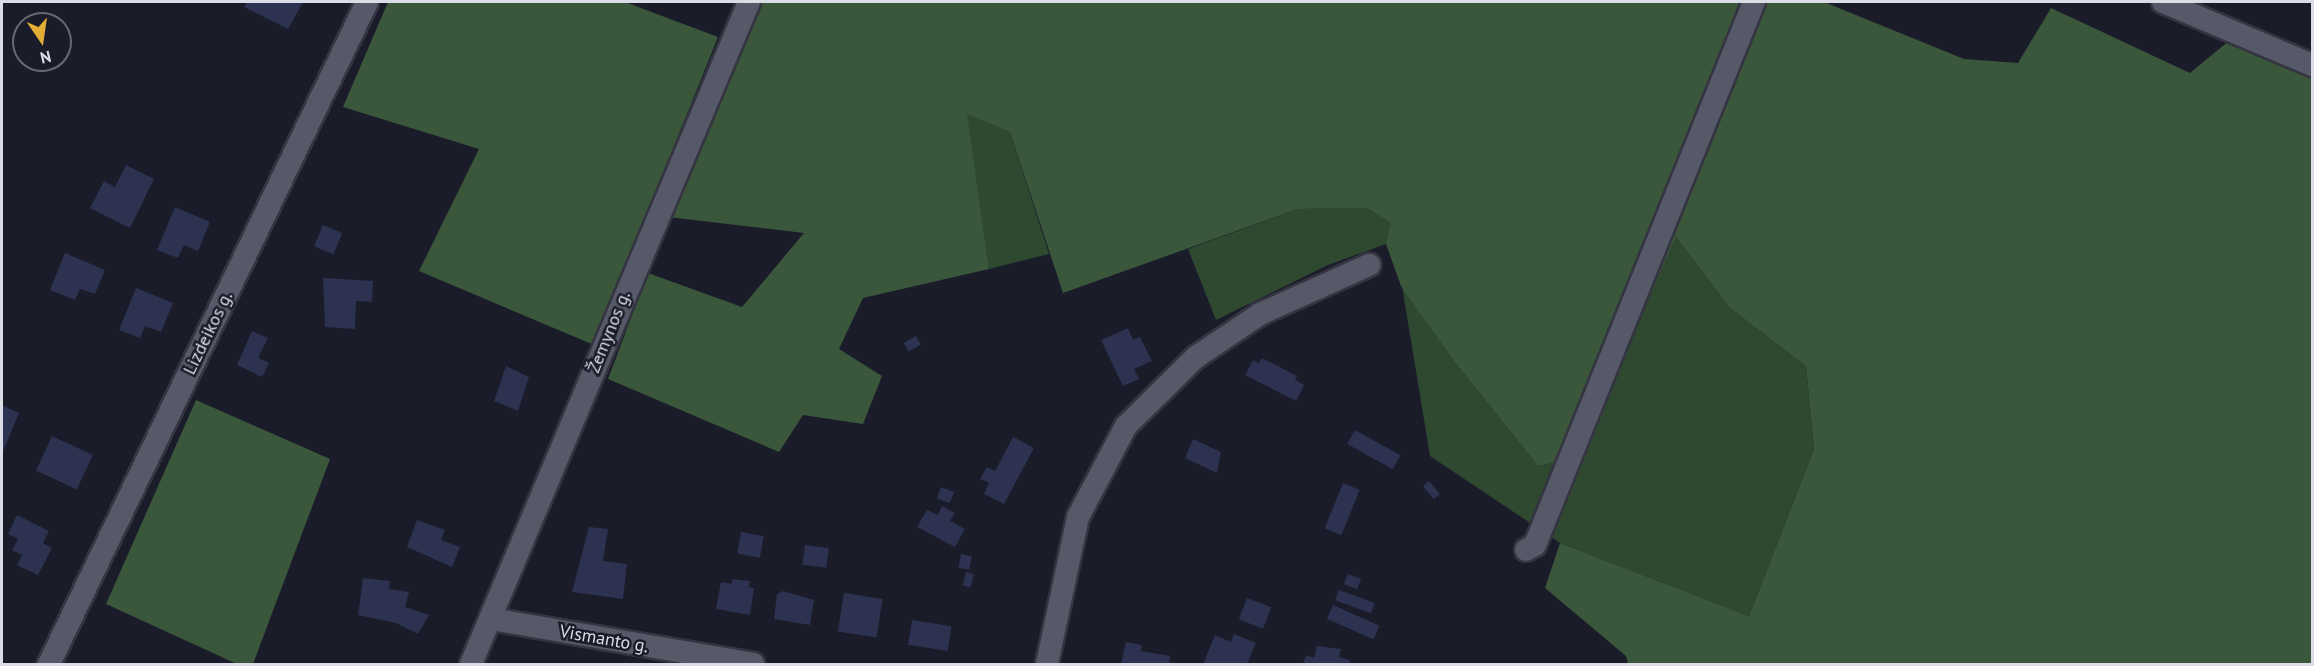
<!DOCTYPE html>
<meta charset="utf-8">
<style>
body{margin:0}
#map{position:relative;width:2314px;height:666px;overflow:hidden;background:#1a1c29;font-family:"PT Sans",sans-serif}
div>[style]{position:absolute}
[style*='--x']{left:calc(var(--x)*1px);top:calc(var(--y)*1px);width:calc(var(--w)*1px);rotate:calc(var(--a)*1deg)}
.green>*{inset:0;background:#2f4930}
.forest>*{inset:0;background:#3a563b}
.building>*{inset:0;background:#2d3251;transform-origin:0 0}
.roads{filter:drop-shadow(2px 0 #343540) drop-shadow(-2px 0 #343540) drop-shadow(0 2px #343540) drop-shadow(0 -2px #343540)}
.minor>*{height:22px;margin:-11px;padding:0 11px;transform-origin:11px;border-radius:11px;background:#565968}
span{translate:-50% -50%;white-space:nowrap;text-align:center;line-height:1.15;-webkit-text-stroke:5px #1a1c29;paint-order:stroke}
.street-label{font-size:18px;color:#dbdde6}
.frame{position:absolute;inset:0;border:3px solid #dbdde6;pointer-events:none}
.north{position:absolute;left:12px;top:12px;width:60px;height:60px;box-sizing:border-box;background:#1a1c29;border:2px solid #676975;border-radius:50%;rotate:167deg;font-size:16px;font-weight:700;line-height:24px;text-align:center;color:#dbdde6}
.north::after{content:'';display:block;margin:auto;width:21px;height:27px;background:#e3ae35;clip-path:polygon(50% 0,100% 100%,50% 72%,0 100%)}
</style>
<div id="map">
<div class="green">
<i style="clip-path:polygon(966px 113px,1010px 132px,1049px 254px,989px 269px)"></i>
<i style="clip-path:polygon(1367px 208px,1392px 223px,1386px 244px,1328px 265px,1216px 320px,1188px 249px,1298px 209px)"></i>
<i style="clip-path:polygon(1676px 237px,1730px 308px,1806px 366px,1814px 449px,1749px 616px,1560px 543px,1430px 456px,1402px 286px,1453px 360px,1538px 466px,1581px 456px)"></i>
</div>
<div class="forest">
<i style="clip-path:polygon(388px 2px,625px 2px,718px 37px,594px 345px,419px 271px,479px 149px,343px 107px)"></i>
<i style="clip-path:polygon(760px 2px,1824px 2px,1964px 59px,2018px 63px,2051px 8px,2190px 73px,2230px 40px,2312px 75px,2312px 664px,1628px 664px,1626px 656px,1545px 588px,1560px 543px,1749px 616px,1814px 449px,1806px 366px,1730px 308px,1676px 237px,1581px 456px,1538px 466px,1453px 360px,1401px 286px,1386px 244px,1391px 223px,1367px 208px,1298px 209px,1063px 293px,1010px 132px,967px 114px,989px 269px,863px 298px,839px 349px,882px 376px,863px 424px,803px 415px,779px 452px,608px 379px,648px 273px,742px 307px,804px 233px,668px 217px)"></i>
<i style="clip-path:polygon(196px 400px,330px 459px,253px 664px,237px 664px,106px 604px)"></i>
</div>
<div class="building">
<i style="clip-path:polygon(247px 2px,303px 2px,288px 29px,244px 7px)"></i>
<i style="clip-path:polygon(126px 165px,154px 179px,130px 228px,90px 208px,104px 181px,115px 187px)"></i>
<i style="clip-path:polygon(175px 207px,210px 222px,198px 251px,184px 245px,178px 258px,157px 250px)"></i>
<i style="left:323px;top:225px;width:21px;height:23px;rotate:23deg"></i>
<i style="clip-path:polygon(65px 253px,105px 270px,95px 294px,80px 289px,75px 300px,50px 290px)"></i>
<i style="clip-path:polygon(323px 278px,373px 281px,372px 302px,356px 301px,355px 329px,325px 327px)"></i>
<i style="clip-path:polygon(136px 288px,173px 303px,161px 332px,145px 326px,140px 338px,119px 330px)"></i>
<i style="clip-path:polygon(1128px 328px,1133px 340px,1140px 337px,1152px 361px,1134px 369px,1139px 379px,1123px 386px,1101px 340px)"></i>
<i style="clip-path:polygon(252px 331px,268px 338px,258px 358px,269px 363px,262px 377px,237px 365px)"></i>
<i style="left:916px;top:336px;width:10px;height:14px;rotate:61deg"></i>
<i style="clip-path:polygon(1262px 358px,1297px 376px,1295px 380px,1304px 385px,1296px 401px,1245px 375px,1253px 360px,1259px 363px)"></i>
<i style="clip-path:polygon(506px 366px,529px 377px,518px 411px,494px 401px)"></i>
<i style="clip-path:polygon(2px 405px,19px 413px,2px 454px)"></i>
<i style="left:1355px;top:430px;width:52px;height:16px;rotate:29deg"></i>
<i style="left:52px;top:436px;width:45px;height:38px;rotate:25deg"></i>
<i style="clip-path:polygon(1013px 437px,1034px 448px,1004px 504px,984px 494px,989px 483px,980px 479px,987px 467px,995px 471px)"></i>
<i style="clip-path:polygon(1193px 439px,1221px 452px,1217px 473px,1185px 458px)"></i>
<i style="left:1429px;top:481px;width:17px;height:8px;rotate:50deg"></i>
<i style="left:1343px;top:483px;width:18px;height:49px;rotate:22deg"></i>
<i style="left:941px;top:487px;width:14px;height:12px;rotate:21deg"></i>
<i style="clip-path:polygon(942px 506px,955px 513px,950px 521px,965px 529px,955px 547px,917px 527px,927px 510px,938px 515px)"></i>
<i style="clip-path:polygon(17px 515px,49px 531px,43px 543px,52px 548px,38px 575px,17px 565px,22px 555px,12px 550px,18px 539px,8px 534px)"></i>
<i style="clip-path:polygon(417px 520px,445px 530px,441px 540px,460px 547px,452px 567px,407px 547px)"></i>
<i style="clip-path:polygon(589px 527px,608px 529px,603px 561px,627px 564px,623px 599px,572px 592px)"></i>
<i style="left:741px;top:532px;width:23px;height:22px;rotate:10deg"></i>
<i style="left:805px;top:545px;width:24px;height:20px;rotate:7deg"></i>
<i style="left:961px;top:554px;width:11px;height:14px;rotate:10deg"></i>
<i style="left:966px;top:572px;width:8px;height:14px;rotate:14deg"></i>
<i style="left:1348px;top:574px;width:14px;height:11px;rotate:21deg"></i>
<i style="clip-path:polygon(363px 578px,390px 581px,389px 589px,409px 592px,405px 607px,429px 615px,418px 634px,396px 623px,358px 615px)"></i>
<i style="clip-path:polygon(732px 579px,750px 581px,749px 587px,754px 588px,750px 615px,716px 609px,721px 582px,732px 584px)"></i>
<i style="left:1339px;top:590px;width:38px;height:11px;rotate:20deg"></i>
<i style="clip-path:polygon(783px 591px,814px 600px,810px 625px,774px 619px,777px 594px)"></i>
<i style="left:844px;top:593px;width:39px;height:39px;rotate:9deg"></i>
<i style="left:1247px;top:598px;width:26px;height:23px;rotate:21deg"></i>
<i style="left:1333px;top:605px;width:51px;height:15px;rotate:24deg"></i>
<i style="left:912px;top:620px;width:40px;height:25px;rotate:9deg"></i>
<i style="clip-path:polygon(1234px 634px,1256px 643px,1247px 664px,1203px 664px,1215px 635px,1231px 642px)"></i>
<i style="clip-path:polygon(1126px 642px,1142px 645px,1141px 651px,1170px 656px,1169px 662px,1176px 664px,1121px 664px)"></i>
<i style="clip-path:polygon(1317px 646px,1341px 649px,1339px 657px,1350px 660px,1349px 664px,1303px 664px,1306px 655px,1314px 658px)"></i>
</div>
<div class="roads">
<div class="minor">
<i style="--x:2163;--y:2;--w:162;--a:22.9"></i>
<i style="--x:1526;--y:550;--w:10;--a:-29"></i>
<i style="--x:1535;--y:545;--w:585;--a:-68.04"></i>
<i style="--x:491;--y:619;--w:266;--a:9.7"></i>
<i style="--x:49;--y:664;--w:734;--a:-64.34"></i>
<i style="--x:471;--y:664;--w:718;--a:-67.22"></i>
<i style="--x:1047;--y:664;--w:150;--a:-78.1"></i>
<i style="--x:1078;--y:517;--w:103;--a:-62.2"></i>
<i style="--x:1126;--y:426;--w:98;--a:-44.6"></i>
<i style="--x:1196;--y:357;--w:77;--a:-33.9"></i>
<i style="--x:1260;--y:314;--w:120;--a:-24.2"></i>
</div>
</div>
<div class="street-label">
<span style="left:609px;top:332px;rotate:-68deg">Žemynos g.</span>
<span style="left:208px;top:333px;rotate:-64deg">Lizdeikos g.</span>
<span style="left:604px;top:639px;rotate:10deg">Vismanto g.</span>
</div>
<div class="frame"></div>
<div class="north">N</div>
</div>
